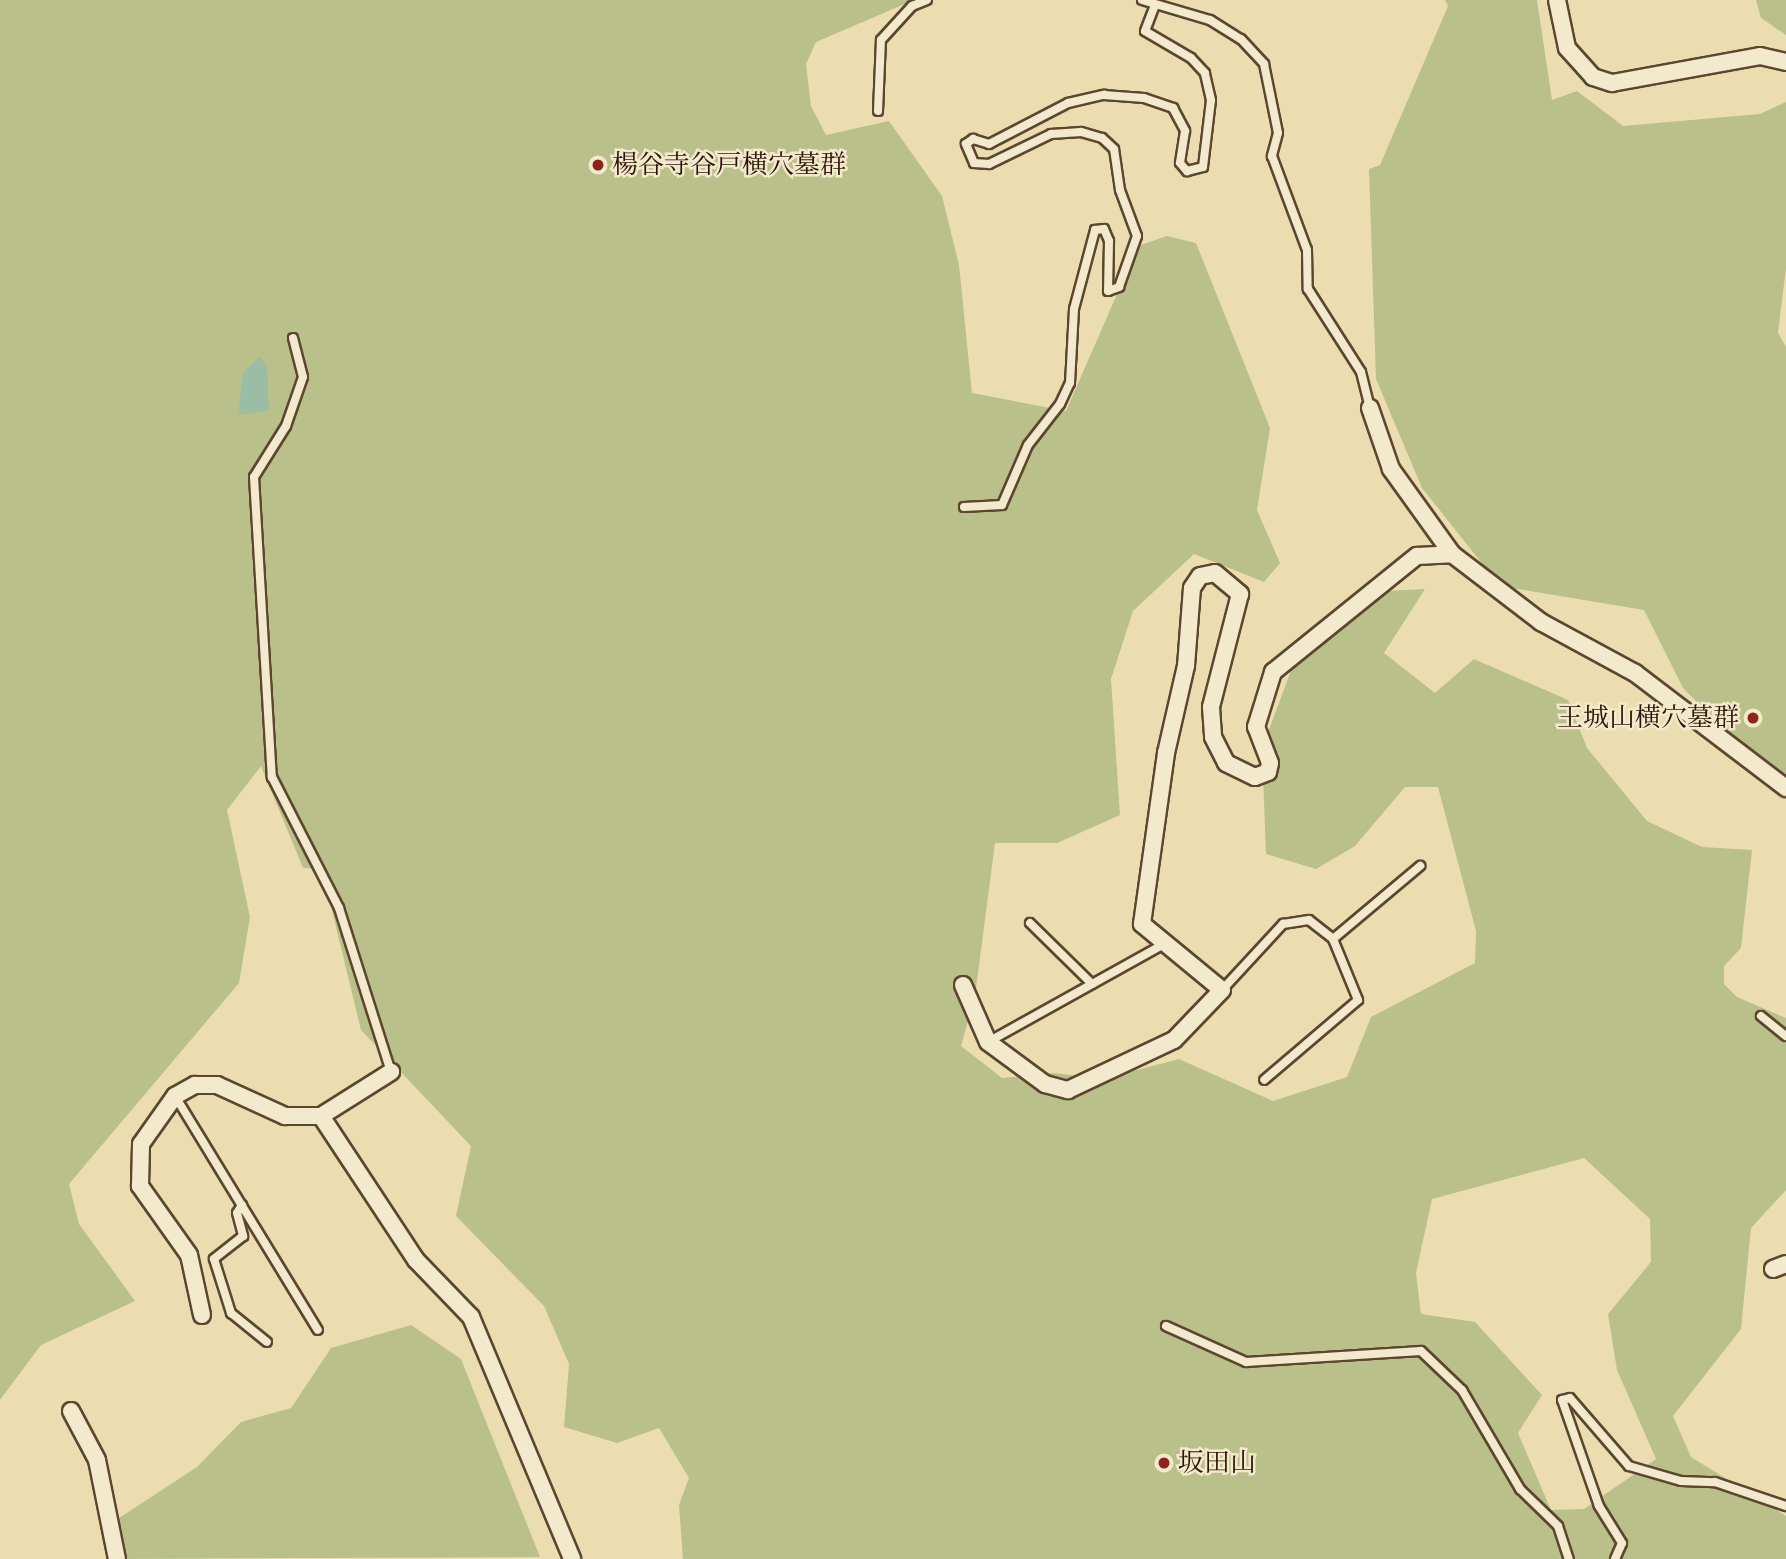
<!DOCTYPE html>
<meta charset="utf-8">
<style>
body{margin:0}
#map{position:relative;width:1786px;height:1559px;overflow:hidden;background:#ecddb0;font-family:"IM FELL Great Primer","Noto Serif JP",serif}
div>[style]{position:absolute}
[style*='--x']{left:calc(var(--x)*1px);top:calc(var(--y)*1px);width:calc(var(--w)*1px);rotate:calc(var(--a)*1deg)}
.green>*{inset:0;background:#b9c08a}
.water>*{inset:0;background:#9abda6}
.roads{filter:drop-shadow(2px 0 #5d4630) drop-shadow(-2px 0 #5d4630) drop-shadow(0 2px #5d4630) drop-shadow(0 -2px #5d4630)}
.service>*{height:8px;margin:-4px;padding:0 4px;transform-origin:4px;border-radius:4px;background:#f3e9cc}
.minor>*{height:16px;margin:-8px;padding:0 8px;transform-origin:8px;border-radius:8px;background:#f3e9cc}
.dots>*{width:19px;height:19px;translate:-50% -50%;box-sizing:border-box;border:4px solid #f3e9cc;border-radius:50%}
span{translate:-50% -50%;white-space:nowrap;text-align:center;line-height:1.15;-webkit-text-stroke:5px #f3e9cc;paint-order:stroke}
.poi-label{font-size:26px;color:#2d1305}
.left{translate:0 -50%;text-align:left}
.right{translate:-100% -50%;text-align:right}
</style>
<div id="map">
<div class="green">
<i style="clip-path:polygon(evenodd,0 0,914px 0,816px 42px,806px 64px,811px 106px,826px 135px,889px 121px,942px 196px,959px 265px,972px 393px,1066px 411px,1138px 246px,1167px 236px,1196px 243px,1270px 428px,1257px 510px,1280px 563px,1264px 582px,1194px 554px,1133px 611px,1111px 679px,1120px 815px,1057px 843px,995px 843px,975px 996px,961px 1046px,1002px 1078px,1054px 1073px,1103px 1079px,1179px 1059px,1273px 1101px,1347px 1077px,1371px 1017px,1475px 963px,1476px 931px,1438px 787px,1405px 787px,1355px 846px,1316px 869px,1266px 854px,1262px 748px,1292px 668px,1325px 628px,1357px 607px,1387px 591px,1425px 589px,1384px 653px,1435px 693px,1474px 659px,1568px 700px,1587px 748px,1647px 821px,1702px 847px,1752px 850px,1741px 948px,1724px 966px,1724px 984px,1737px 997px,1786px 1018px,1786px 1190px,1751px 1228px,1741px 1329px,1673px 1416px,1691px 1457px,1786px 1516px,1786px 1559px,683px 1559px,679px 1505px,689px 1478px,659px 1428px,617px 1443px,564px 1427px,569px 1364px,544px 1306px,456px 1216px,471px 1146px,361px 1030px,322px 869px,303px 868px,261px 766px,227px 810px,250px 917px,239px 983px,69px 1184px,79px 1224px,135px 1301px,41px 1345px,0 1400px,0 0,1584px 1158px,1650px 1219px,1651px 1262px,1608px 1314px,1617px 1370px,1656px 1459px,1584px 1509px,1551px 1510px,1518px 1433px,1542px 1395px,1475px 1322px,1421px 1314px,1416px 1273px,1432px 1199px,1584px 1158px)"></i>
<i style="clip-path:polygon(1445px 0,1537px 0,1552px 100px,1577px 91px,1623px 126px,1760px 114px,1786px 102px,1786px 268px,1778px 333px,1786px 347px,1786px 774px,1754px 760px,1683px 688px,1644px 610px,1500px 586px,1422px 488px,1376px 379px,1369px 169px,1380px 165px,1448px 6px)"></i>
<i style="clip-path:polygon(1756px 0,1786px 0,1786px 35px,1761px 18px)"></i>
<i style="clip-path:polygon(411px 1325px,461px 1359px,540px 1557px,121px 1559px,107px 1526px,197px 1467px,241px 1422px,291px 1408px,331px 1348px)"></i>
</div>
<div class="water">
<i style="clip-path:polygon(259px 357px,267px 366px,269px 410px,238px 415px,243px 373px)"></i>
</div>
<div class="roads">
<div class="service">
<i style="--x:1142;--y:0;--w:71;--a:16.4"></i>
<i style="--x:1210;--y:20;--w:36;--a:32"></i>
<i style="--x:1241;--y:39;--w:34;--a:47"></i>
<i style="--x:1264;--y:64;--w:70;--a:78.5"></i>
<i style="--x:1278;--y:133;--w:24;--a:105"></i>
<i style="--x:1272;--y:156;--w:100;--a:69.6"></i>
<i style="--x:1307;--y:250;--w:39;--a:89"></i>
<i style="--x:1308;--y:289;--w:98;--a:57.4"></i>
<i style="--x:1361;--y:372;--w:37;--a:76"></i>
<i style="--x:878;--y:111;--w:71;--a:-87.6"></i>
<i style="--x:881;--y:40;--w:46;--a:-47.6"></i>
<i style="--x:912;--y:6;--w:16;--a:-22"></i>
<i style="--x:293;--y:338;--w:40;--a:75.6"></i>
<i style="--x:303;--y:377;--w:52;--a:109.1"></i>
<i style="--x:286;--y:426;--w:60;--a:122.1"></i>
<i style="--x:254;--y:477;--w:301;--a:86.6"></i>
<i style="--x:272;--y:777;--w:147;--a:62.9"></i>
<i style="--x:339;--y:908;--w:172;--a:72.4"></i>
<i style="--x:964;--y:507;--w:38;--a:-3"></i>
<i style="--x:1002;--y:505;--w:65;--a:-66.6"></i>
<i style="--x:1028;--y:445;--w:52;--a:-52"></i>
<i style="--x:1060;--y:404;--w:23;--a:-65"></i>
<i style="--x:1070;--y:383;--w:74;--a:-86.9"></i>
<i style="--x:1074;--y:309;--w:82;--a:-75.1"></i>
<i style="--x:1095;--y:230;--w:9;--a:-6"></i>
<i style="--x:1104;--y:229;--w:13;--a:67"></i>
<i style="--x:1109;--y:241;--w:50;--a:91.1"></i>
<i style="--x:1108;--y:291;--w:12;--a:-20"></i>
<i style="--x:1119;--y:287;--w:54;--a:-70.6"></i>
<i style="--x:1137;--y:236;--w:49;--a:-110.3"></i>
<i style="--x:1120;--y:190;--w:41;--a:-98.3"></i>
<i style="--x:1114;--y:149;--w:16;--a:-137"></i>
<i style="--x:1102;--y:138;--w:22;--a:-164"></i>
<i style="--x:1081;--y:132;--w:30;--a:176"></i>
<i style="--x:1051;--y:134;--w:69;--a:154.2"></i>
<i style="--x:989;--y:164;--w:15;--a:-176"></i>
<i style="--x:974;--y:163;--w:21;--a:-113"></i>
<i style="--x:966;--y:144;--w:9;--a:-36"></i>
<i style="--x:973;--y:139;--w:17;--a:17"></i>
<i style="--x:989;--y:144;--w:89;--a:-27.4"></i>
<i style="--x:1068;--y:103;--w:37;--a:-13"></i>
<i style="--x:1104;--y:95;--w:40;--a:4.3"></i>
<i style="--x:1144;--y:98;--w:31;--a:19"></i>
<i style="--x:1173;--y:108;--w:26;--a:62"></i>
<i style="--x:1185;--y:131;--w:32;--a:99"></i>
<i style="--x:1180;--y:163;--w:11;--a:49"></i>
<i style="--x:1187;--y:171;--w:16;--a:-14"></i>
<i style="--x:1203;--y:167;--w:67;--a:-83.2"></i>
<i style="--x:1211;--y:100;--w:28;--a:-103"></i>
<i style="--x:1205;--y:73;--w:21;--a:-133"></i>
<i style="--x:1191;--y:58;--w:53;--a:-149.6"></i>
<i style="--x:1145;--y:31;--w:28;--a:-69"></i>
<i style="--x:1030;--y:923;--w:87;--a:44.5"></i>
<i style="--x:1333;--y:939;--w:114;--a:-40"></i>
<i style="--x:1222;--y:990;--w:90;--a:-47.3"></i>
<i style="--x:1283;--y:924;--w:26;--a:-9"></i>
<i style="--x:1309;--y:920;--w:31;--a:38"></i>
<i style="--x:1333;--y:939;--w:66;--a:67.7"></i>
<i style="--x:1358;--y:1000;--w:123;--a:139.6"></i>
<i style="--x:1761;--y:1016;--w:32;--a:39"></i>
<i style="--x:988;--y:1042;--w:201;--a:-29.1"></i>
<i style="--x:175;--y:1096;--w:274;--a:58.6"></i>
<i style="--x:242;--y:1205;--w:9;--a:122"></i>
<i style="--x:237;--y:1213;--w:24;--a:75"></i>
<i style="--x:243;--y:1236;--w:37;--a:142"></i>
<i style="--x:214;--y:1259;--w:57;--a:72.5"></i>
<i style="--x:231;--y:1313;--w:46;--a:38.9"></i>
<i style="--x:1166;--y:1326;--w:88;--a:24.2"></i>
<i style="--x:1246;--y:1362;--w:175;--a:-3.6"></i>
<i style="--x:1421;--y:1351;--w:57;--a:43.6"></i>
<i style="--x:1462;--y:1390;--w:115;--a:59.6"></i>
<i style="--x:1520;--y:1489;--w:53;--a:44.2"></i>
<i style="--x:1558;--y:1526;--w:35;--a:72"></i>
<i style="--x:1615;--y:1559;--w:17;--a:-66"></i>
<i style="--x:1622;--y:1543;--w:44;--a:-121.9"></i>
<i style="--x:1599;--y:1506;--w:112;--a:-109.2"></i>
<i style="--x:1562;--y:1400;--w:8;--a:-14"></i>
<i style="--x:1570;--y:1398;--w:90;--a:49.1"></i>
<i style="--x:1629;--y:1466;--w:54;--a:16.1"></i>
<i style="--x:1681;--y:1481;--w:34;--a:2"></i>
<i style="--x:1715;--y:1482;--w:75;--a:18.7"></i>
</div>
<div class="minor">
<i style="--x:1557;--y:0;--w:49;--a:78.2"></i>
<i style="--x:1567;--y:48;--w:39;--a:48"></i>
<i style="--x:1593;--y:77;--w:20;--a:18"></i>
<i style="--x:1612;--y:83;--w:150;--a:-10.3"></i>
<i style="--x:1760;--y:56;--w:27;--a:13"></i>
<i style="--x:1370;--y:408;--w:65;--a:71"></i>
<i style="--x:1391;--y:469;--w:105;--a:54.3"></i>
<i style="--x:1452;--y:554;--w:112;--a:37.4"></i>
<i style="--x:1541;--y:622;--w:107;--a:28.5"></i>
<i style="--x:1635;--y:673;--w:190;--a:37.3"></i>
<i style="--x:963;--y:985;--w:62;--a:66.3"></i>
<i style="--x:988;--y:1042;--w:71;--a:36.4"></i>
<i style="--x:1045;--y:1084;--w:24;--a:15"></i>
<i style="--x:1068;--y:1090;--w:117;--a:-25.3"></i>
<i style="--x:1174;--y:1040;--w:69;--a:-46.2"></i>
<i style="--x:1222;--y:990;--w:104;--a:-140.5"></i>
<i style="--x:1142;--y:924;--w:173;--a:-82"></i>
<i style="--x:1166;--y:753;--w:89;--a:-77.1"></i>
<i style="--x:1186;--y:666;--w:78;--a:-85.6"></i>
<i style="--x:1192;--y:588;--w:14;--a:-56"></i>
<i style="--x:1200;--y:576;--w:15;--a:-11"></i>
<i style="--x:1215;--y:573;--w:33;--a:40"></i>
<i style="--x:1240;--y:594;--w:117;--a:104.4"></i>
<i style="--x:1211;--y:707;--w:30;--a:86"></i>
<i style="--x:1213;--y:737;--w:29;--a:63"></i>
<i style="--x:1226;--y:763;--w:32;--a:26"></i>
<i style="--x:1255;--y:777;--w:14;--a:-21"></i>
<i style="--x:1268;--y:772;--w:9;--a:-77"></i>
<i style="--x:1270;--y:763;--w:39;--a:-111"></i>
<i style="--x:1256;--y:727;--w:58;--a:-72.8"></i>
<i style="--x:1273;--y:672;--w:185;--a:-38.9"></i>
<i style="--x:1417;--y:556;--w:35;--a:-3"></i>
<i style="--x:321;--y:1116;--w:173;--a:56.6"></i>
<i style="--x:416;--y:1260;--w:79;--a:46"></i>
<i style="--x:471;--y:1317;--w:262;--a:67.3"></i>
<i style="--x:1773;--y:1269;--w:14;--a:-21"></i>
<i style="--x:202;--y:1315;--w:61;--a:-102.2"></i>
<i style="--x:189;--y:1255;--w:85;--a:-125.4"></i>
<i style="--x:140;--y:1186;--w:42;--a:-88.6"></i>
<i style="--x:141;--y:1144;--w:59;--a:-54.7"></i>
<i style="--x:175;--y:1096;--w:23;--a:-29"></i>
<i style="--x:195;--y:1085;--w:22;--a:0"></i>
<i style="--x:217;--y:1085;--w:75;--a:24.5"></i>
<i style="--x:285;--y:1116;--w:36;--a:0"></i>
<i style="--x:321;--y:1116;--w:83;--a:-32.2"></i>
<i style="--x:71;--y:1411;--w:55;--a:62"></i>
<i style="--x:97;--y:1460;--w:101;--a:78.6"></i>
</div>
</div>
<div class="dots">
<i style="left:598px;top:165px;background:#8f2418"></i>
<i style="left:1753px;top:718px;background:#8f2418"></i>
<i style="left:1164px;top:1463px;background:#8f2418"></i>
</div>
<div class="poi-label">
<span class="left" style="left:612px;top:165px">楊谷寺谷戸横穴墓群</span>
<span class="right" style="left:1739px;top:718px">王城山横穴墓群</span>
<span class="left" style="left:1178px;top:1463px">坂田山</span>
</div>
</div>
